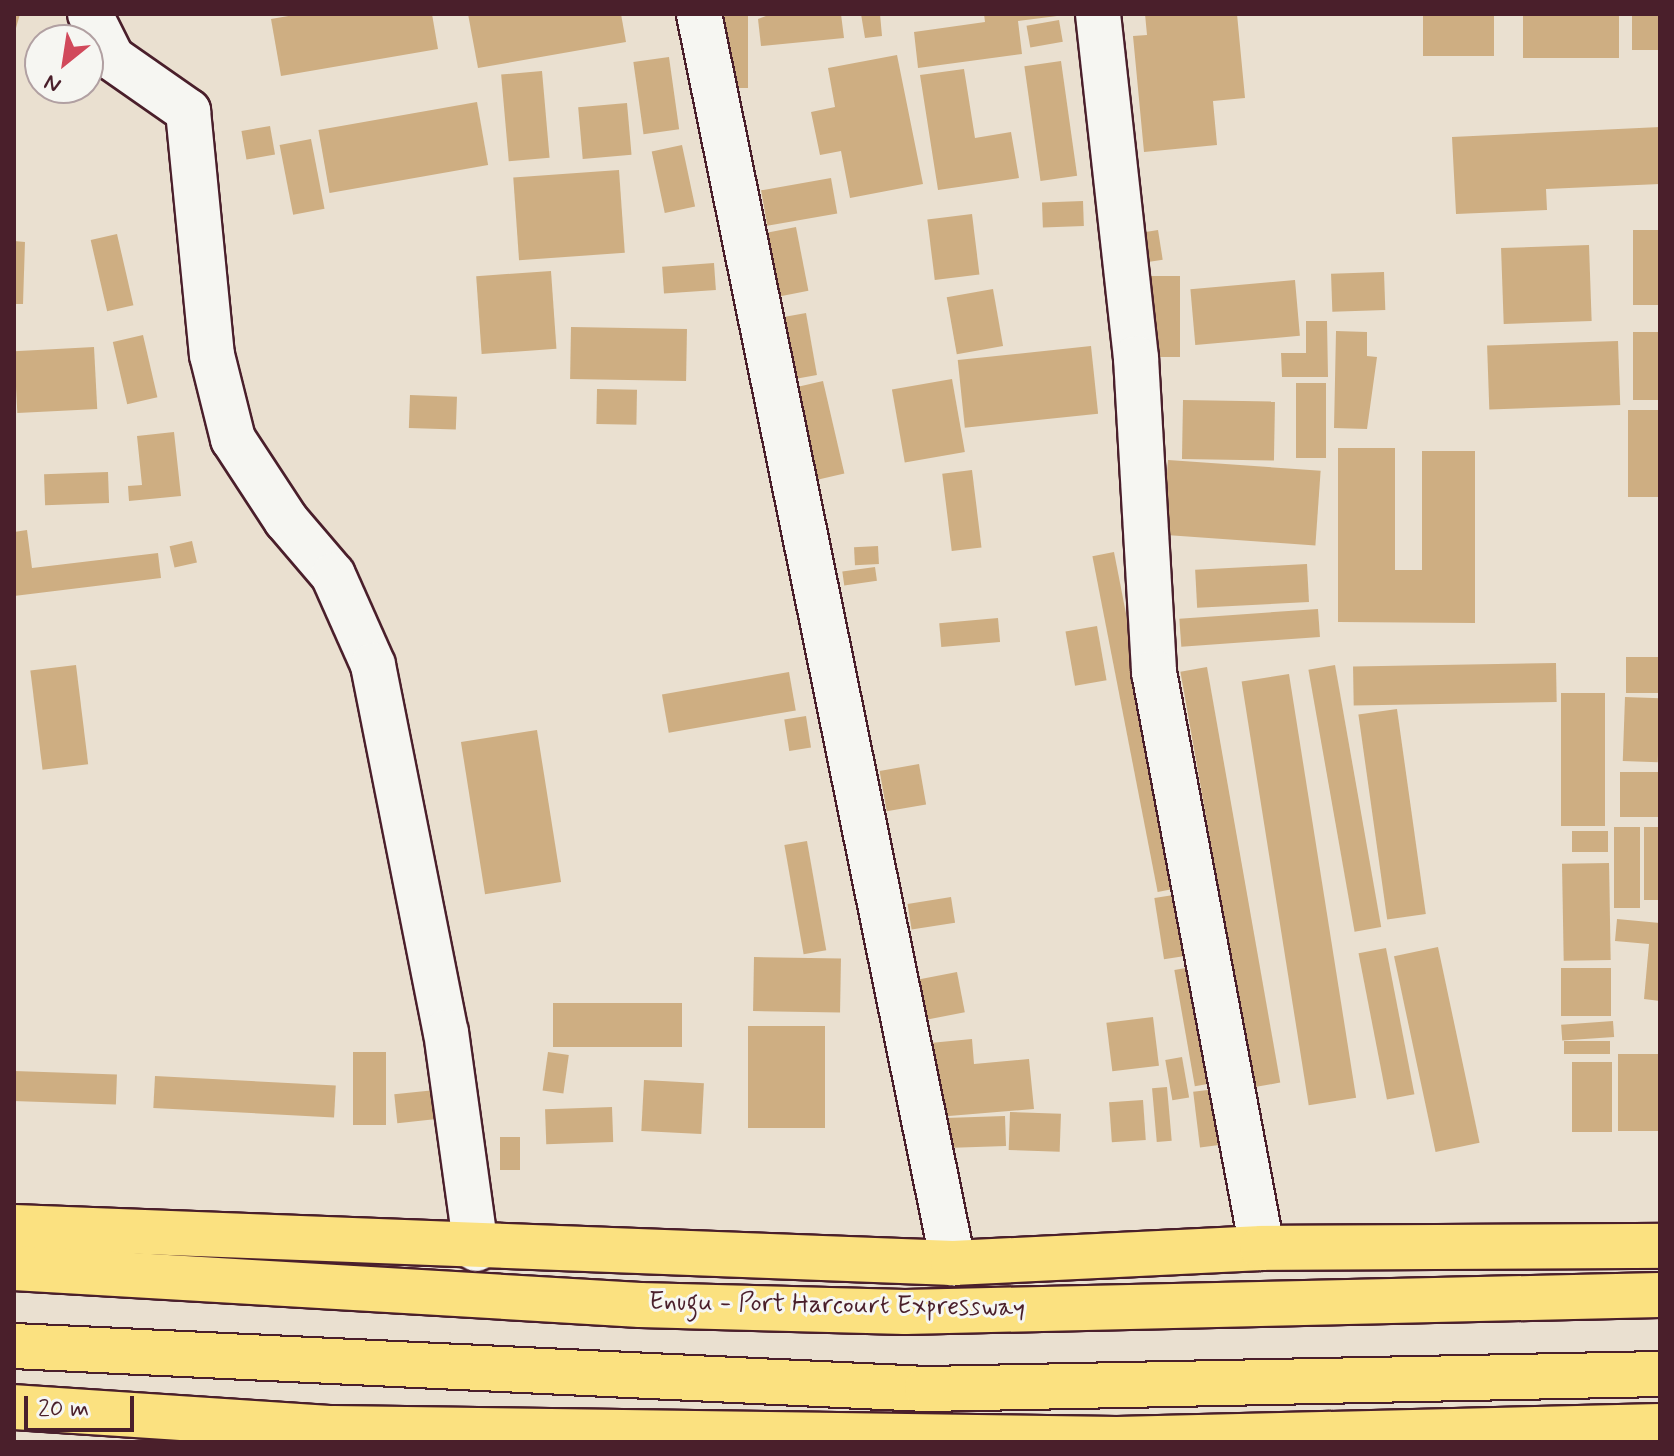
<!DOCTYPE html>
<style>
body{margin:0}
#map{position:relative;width:1674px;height:1456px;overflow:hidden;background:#eae0d0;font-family:Mynerve,sans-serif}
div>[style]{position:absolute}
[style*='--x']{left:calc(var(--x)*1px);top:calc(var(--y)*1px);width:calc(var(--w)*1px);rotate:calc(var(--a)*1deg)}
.building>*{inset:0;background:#ceae82;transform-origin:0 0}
.roads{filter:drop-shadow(2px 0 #4a1f2b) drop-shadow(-2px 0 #4a1f2b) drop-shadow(0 2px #4a1f2b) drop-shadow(0 -2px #4a1f2b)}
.minor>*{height:44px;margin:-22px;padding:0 22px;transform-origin:22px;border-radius:22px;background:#f6f6f2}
.major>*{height:44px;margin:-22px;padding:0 22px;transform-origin:22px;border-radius:22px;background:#fbe180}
.highway>*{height:44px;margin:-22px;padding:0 22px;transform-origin:22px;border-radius:22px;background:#fbe180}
span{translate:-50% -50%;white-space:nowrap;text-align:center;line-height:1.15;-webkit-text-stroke:6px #f6f6f2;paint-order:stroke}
.street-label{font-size:26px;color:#4a1f2b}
.frame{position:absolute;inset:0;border:16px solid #4a1f2b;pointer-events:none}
.north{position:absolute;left:24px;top:24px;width:80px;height:80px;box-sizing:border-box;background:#f6f6f2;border:2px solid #b1a0a2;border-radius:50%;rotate:210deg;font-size:22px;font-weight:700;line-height:32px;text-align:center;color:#4a1f2b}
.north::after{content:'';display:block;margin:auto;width:28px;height:36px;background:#d1495b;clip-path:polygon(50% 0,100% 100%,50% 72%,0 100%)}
.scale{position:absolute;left:24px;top:1396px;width:110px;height:36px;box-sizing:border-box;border:4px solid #4a1f2b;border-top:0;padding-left:10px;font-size:24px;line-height:28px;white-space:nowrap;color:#4a1f2b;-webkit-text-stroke:6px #f6f6f2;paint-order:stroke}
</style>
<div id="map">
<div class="building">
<i style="clip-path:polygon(14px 14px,20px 14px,14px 35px)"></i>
<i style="clip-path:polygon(300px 14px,432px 14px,438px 49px,281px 76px,271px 19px)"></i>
<i style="clip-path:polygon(468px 14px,621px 14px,626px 42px,478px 68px)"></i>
<i style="left:724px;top:14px;width:24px;height:74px"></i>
<i style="clip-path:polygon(771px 14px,841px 14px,844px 38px,761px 46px,758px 19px)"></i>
<i style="clip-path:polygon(861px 14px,880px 14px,882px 36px,865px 38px)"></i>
<i style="clip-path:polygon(984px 14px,1057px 16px,1018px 21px,1022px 54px,918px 68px,914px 32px,985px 22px)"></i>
<i style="clip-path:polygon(1145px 14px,1237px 14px,1245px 98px,1213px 101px,1217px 145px,1144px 152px,1133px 36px,1147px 35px)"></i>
<i style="left:1423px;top:14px;width:71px;height:42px"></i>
<i style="left:1523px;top:14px;width:96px;height:44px"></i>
<i style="left:1632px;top:14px;width:28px;height:36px"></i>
<i style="left:1059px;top:20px;width:22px;height:33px;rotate:80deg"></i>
<i style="clip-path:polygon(897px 55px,923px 184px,850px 198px,841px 151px,820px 155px,811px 112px,835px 107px,828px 68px)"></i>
<i style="left:669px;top:57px;width:73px;height:36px;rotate:82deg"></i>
<i style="left:1061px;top:61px;width:116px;height:37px;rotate:82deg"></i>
<i style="clip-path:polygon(964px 69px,975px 138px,1011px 132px,1019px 178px,938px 190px,920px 75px)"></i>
<i style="left:542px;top:71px;width:87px;height:41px;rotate:85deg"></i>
<i style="left:477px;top:102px;width:64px;height:161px;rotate:80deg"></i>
<i style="left:627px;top:103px;width:52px;height:49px;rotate:85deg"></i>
<i style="left:270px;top:126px;width:29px;height:29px;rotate:80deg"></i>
<i style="clip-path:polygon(1660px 127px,1660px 184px,1546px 189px,1547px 210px,1456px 214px,1452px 137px)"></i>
<i style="left:311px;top:139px;width:71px;height:32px;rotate:79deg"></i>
<i style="left:682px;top:145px;width:63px;height:31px;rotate:78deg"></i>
<i style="left:619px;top:170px;width:83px;height:106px;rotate:86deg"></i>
<i style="left:831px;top:178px;width:36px;height:71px;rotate:80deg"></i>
<i style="left:1083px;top:201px;width:25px;height:41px;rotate:88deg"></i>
<i style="left:972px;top:214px;width:61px;height:45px;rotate:83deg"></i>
<i style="left:796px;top:227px;width:65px;height:31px;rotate:79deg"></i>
<i style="left:1158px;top:230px;width:30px;height:33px;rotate:81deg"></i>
<i style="left:1660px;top:230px;width:75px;height:27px;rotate:90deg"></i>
<i style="left:117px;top:234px;width:73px;height:27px;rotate:77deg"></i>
<i style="clip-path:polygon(14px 241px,25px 242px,23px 304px,14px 304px)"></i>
<i style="left:1589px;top:245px;width:76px;height:88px;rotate:88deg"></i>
<i style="left:714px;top:263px;width:27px;height:52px;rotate:86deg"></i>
<i style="left:551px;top:271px;width:78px;height:75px;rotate:86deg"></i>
<i style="left:1384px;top:272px;width:38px;height:53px;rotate:88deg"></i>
<i style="left:1141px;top:276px;width:39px;height:81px"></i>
<i style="left:1295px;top:280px;width:56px;height:105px;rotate:85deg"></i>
<i style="left:993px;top:289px;width:58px;height:47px;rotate:80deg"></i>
<i style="left:806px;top:313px;width:63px;height:21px;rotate:80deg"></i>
<i style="clip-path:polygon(1306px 321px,1327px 321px,1328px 377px,1282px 377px,1281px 353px,1306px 353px)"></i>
<i style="left:571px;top:327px;width:116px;height:52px;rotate:1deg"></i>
<i style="clip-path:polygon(1336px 331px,1367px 332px,1367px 356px,1377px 357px,1367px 429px,1334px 428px)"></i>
<i style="left:1633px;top:332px;width:27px;height:68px"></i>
<i style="left:143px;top:335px;width:64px;height:31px;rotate:77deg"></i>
<i style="left:1618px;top:341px;width:64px;height:131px;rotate:88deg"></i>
<i style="left:1091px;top:346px;width:68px;height:134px;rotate:84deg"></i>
<i style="left:94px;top:347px;width:62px;height:80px;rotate:87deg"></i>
<i style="left:952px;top:379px;width:74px;height:61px;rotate:80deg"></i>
<i style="left:823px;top:381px;width:95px;height:31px;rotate:77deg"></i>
<i style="left:1296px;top:383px;width:30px;height:75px"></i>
<i style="left:597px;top:389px;width:40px;height:35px;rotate:1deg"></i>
<i style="left:410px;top:395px;width:47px;height:33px;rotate:2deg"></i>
<i style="left:1183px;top:400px;width:92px;height:59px;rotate:1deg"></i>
<i style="left:1628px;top:410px;width:32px;height:87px"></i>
<i style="clip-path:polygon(174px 432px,181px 496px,129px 501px,128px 486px,142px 485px,137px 436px)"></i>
<i style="clip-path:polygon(1338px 448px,1395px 448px,1395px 570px,1422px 570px,1422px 451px,1475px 451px,1475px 623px,1338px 622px)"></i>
<i style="left:1168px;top:460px;width:153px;height:75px;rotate:4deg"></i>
<i style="left:972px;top:470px;width:78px;height:30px;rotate:83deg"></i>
<i style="left:108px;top:472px;width:31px;height:64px;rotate:88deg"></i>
<i style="clip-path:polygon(27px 530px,32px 568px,158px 553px,161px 578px,14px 596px,14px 532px)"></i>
<i style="left:192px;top:541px;width:22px;height:23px;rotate:77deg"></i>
<i style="left:878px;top:546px;width:18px;height:24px;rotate:87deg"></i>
<i style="left:1114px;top:552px;width:342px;height:22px;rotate:79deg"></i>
<i style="left:1307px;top:564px;width:38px;height:112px;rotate:87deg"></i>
<i style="left:875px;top:567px;width:14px;height:33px;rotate:82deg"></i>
<i style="left:1318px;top:609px;width:28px;height:139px;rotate:86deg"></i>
<i style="left:998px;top:618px;width:24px;height:59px;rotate:85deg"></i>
<i style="left:1097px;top:626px;width:55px;height:32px;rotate:80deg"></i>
<i style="left:1626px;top:657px;width:34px;height:36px"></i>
<i style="left:1556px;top:663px;width:39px;height:203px;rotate:89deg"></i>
<i style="left:76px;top:665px;width:100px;height:46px;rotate:83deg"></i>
<i style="left:1335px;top:665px;width:266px;height:27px;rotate:80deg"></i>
<i style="left:1207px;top:667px;width:422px;height:27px;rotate:80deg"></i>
<i style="left:789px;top:672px;width:39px;height:129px;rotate:80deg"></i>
<i style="left:1289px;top:674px;width:429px;height:48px;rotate:81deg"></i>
<i style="left:1561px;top:693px;width:44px;height:133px"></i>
<i style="left:1625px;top:697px;width:35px;height:64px;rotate:2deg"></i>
<i style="left:1397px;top:709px;width:207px;height:39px;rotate:82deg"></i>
<i style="left:806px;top:716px;width:32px;height:22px;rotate:81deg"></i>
<i style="left:537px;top:730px;width:154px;height:77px;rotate:81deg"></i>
<i style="left:919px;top:764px;width:41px;height:40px;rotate:80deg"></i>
<i style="left:1620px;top:772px;width:40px;height:45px"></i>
<i style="left:1614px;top:827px;width:26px;height:81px"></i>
<i style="left:1644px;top:827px;width:16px;height:73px"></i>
<i style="left:1572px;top:831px;width:36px;height:21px"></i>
<i style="left:807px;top:841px;width:111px;height:23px;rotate:80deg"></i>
<i style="left:1609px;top:863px;width:97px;height:47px;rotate:89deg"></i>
<i style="left:1180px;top:894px;width:62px;height:26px;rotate:81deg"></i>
<i style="left:951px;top:897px;width:26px;height:44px;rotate:81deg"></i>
<i style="clip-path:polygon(1617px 919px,1660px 923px,1660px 1001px,1644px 999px,1649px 944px,1615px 941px)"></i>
<i style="left:1438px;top:947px;width:200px;height:45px;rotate:78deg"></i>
<i style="left:1386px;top:948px;width:149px;height:28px;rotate:79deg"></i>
<i style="left:754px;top:957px;width:87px;height:54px;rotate:1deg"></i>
<i style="left:1197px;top:966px;width:118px;height:23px;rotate:80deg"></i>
<i style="left:1561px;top:968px;width:50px;height:48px"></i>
<i style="left:957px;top:972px;width:41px;height:38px;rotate:79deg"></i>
<i style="left:682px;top:1003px;width:44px;height:129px;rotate:90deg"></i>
<i style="left:1153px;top:1017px;width:49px;height:47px;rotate:83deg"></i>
<i style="left:1613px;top:1021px;width:16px;height:52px;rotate:86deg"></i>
<i style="left:748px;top:1026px;width:77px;height:102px"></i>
<i style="clip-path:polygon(972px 1039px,974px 1064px,1029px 1059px,1034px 1109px,937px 1117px,930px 1043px)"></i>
<i style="left:1610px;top:1041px;width:13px;height:46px;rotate:90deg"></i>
<i style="left:353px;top:1052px;width:33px;height:73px"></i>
<i style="left:548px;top:1052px;width:21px;height:39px;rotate:8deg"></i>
<i style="left:1618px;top:1054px;width:42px;height:77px"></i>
<i style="left:1182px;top:1057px;width:41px;height:17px;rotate:80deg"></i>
<i style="left:1572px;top:1062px;width:40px;height:70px"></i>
<i style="left:14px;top:1071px;width:103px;height:30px;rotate:2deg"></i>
<i style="left:155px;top:1076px;width:181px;height:32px;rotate:3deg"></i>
<i style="left:644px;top:1080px;width:60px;height:51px;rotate:3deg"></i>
<i style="left:1167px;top:1087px;width:54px;height:15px;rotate:85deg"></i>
<i style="left:445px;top:1089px;width:29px;height:51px;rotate:84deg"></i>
<i style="left:1216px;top:1089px;width:56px;height:23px;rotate:83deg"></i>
<i style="left:1143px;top:1100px;width:40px;height:34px;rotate:86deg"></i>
<i style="left:612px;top:1107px;width:35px;height:67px;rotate:88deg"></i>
<i style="left:1010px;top:1112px;width:51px;height:38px;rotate:2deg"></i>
<i style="left:1005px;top:1116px;width:30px;height:60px;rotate:88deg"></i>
<i style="left:500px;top:1137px;width:20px;height:33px"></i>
</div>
<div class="roads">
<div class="minor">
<i style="--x:90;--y:14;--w:49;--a:63.4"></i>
<i style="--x:112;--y:58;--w:93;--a:34.9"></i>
<i style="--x:188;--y:111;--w:245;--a:84.4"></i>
<i style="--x:212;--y:355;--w:87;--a:76"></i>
<i style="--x:233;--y:439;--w:97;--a:56.8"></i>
<i style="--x:286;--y:520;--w:72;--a:49.5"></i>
<i style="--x:333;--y:575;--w:98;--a:66"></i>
<i style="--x:373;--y:665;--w:374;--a:78.8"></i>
<i style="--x:446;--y:1032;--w:219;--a:82.1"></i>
<i style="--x:699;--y:14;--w:1275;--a:78.5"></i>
<i style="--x:1098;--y:14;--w:346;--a:83.7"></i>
<i style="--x:1136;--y:358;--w:315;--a:86.7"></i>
<i style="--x:1154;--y:672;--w:586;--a:79.38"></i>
</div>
<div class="major">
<i style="--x:14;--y:1227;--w:940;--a:2.2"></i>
<i style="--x:953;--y:1263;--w:309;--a:-2.8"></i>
<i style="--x:1262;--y:1248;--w:398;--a:-0.3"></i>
<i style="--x:14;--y:1407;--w:320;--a:3.8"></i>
<i style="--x:333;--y:1428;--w:784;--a:0.8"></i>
<i style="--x:1117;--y:1439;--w:543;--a:-1.37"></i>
</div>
<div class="highway">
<i style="--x:14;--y:1268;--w:627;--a:3.38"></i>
<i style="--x:640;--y:1305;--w:265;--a:1.5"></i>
<i style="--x:905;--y:1312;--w:755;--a:-1.29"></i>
<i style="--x:14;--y:1346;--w:914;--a:2.7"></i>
<i style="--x:927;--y:1389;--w:733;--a:-1.17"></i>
</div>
</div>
<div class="street-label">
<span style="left:837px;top:1306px;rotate:1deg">Enugu - Port Harcourt Expressway</span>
</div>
<div class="frame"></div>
<div class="north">N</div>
<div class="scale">20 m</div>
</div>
